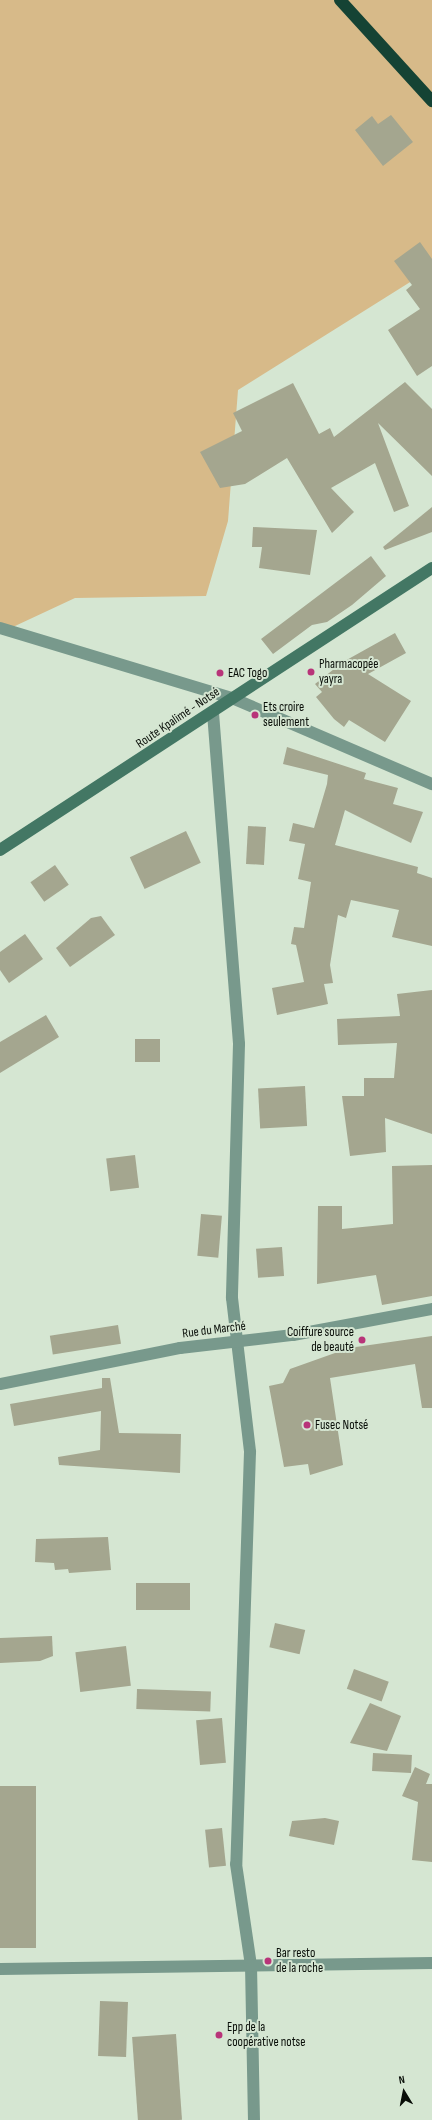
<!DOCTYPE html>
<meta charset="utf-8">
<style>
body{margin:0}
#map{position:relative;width:432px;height:2120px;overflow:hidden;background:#d5e6d2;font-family:"Sofia Sans Condensed",sans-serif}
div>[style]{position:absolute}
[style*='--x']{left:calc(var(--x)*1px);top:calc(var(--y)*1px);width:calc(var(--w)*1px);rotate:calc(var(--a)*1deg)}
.green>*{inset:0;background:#d7ba89}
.building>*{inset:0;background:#a4a68f;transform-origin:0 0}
.street>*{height:12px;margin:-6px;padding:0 6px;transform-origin:6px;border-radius:6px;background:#78998c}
.secondary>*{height:12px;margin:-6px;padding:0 6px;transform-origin:6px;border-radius:6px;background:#437764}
.highway>*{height:12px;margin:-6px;padding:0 6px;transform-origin:6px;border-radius:6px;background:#154334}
.dots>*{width:11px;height:11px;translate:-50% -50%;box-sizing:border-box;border:2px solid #d5e6d2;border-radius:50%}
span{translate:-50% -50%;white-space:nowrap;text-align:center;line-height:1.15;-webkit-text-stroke:4px #d5e6d2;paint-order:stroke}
.poi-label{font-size:13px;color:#090e08}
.left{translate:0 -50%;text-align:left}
.right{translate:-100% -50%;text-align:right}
.street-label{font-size:13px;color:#090e08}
.north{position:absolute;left:384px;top:2072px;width:40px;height:40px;-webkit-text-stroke:3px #d5e6d2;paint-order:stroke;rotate:350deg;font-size:11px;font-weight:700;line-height:16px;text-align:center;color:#090e08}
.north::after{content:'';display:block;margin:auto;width:14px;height:18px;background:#090e08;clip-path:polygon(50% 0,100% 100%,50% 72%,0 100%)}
</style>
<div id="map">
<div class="green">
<i style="clip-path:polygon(0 0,432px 0,432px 274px,415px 279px,238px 390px,228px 521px,206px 596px,75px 598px,0 633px)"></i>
</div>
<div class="building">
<i style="clip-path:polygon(391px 115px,413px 142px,383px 166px,355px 130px,372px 116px,378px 124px)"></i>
<i style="clip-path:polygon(420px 242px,432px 259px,432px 366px,417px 376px,388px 330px,420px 309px,406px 290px,412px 285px,394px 261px)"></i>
<i style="clip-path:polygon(405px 382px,432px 409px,432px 476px,378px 423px,409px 506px,394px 512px,375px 463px,331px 488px,354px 512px,332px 533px,287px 458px,245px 484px,220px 488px,200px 452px,242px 431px,233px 413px,293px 383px,319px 434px,330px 428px,334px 437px)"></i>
<i style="clip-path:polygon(432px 507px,432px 532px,385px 550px,383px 547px)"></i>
<i style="clip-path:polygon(253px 527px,317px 530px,310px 575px,259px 568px,262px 547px,252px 547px)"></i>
<i style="clip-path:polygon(371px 556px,386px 576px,352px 605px,327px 622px,312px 625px,273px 654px,261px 639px)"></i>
<i style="clip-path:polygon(395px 633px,406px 653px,368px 674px,411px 701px,385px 742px,349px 720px,344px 727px,334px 719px,316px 697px,322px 692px,315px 684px,343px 662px)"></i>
<i style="clip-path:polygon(287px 747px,366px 773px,364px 779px,398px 788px,393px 804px,423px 812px,411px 843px,345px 810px,335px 845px,418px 867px,417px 873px,432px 878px,432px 946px,392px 937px,399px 910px,351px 900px,346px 918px,338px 915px,330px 965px,333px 983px,324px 984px,328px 1004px,277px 1015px,272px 988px,304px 982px,296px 945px,291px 944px,294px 927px,304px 928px,311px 882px,298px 879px,305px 844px,289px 841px,293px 823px,314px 828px,327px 784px,328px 775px,283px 764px)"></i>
<i style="left:248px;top:826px;width:18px;height:38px;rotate:3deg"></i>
<i style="left:186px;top:831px;width:35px;height:62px;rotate:65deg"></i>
<i style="left:55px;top:865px;width:24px;height:30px;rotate:55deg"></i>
<i style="clip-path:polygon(101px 916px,115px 935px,70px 967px,56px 948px,91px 918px)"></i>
<i style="clip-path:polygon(25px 934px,43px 959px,9px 983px,0 970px,0 952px)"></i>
<i style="clip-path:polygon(432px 990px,432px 1134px,385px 1118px,386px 1152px,350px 1156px,342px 1096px,364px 1096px,364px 1078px,394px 1078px,397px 1043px,338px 1045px,337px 1019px,400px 1016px,397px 994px)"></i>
<i style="clip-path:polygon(46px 1015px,59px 1037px,0 1073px,0 1042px)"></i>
<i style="left:160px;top:1039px;width:23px;height:25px;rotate:90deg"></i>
<i style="left:305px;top:1086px;width:40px;height:47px;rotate:87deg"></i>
<i style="left:135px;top:1155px;width:33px;height:29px;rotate:83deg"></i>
<i style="clip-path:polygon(432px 1165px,432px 1296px,382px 1305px,376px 1275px,317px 1284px,318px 1206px,342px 1206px,342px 1229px,393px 1224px,392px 1166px)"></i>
<i style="left:201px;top:1214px;width:21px;height:42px;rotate:5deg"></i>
<i style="left:282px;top:1247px;width:29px;height:26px;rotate:86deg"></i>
<i style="left:118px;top:1325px;width:19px;height:69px;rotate:81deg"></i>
<i style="clip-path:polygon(432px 1336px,432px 1408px,422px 1408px,415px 1364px,330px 1378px,343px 1465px,310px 1475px,308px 1464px,284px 1467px,269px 1386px,283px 1383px,290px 1369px,349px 1348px)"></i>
<i style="clip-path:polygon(102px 1378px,110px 1378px,119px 1433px,181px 1434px,180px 1473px,59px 1465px,58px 1457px,100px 1450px,101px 1411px,14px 1426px,10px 1404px,102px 1388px)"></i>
<i style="clip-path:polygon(108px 1537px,111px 1570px,69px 1573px,68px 1569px,55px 1570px,54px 1563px,35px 1562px,36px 1539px)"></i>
<i style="left:190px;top:1583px;width:27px;height:54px;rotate:90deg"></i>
<i style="left:275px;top:1623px;width:31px;height:25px;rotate:13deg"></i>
<i style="clip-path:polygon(52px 1636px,53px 1656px,40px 1661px,0 1663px,0 1638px)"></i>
<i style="left:126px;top:1646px;width:40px;height:51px;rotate:83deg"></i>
<i style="left:354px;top:1669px;width:37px;height:21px;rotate:20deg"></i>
<i style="left:137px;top:1689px;width:74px;height:20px;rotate:2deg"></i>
<i style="clip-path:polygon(370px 1703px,401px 1716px,387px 1751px,350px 1743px)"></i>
<i style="left:222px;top:1718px;width:45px;height:26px;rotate:85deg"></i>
<i style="left:373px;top:1753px;width:39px;height:18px;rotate:3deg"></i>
<i style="clip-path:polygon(415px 1767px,430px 1774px,426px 1784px,432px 1784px,432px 1862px,412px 1860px,418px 1802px,402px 1796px)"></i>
<i style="left:36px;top:1786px;width:162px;height:36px;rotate:90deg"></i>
<i style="clip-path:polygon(325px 1818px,339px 1821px,334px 1845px,289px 1836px,292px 1821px)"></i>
<i style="left:222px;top:1828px;width:38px;height:17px;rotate:84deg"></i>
<i style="left:100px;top:2001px;width:28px;height:55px;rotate:2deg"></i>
<i style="left:176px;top:2034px;width:86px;height:44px;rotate:86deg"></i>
</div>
<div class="street">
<i style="--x:0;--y:628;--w:242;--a:16.8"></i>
<i style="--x:232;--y:698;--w:218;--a:23.3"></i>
<i style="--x:213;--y:713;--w:332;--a:85.5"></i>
<i style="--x:239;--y:1044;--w:254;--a:91.6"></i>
<i style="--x:232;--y:1298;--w:155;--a:83.3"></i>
<i style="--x:250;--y:1452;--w:412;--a:91.9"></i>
<i style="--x:236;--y:1864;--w:102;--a:81.6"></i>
<i style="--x:251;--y:1965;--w:155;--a:88.9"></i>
<i style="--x:0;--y:1384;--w:184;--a:-11.3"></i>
<i style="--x:180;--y:1348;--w:114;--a:-6.6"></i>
<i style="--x:293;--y:1335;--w:141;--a:-10.6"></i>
<i style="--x:0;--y:1969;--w:432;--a:-0.8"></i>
</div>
<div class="secondary">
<i style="--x:0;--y:850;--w:516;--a:-33.14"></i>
</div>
<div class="highway">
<i style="--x:340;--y:0;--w:137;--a:47.7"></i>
</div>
<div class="dots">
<i style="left:311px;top:672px;background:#b83479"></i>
<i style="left:220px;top:673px;background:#b83479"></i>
<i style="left:255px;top:715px;background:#b83479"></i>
<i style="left:362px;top:1340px;background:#b83479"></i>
<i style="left:307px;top:1425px;background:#b83479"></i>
<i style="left:268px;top:1961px;background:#b83479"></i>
<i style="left:219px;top:2035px;background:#b83479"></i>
</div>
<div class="poi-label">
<span class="left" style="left:319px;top:672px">Pharmacopée<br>yayra</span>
<span class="left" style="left:228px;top:673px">EAC Togo</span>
<span class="left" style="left:263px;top:715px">Ets croire<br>seulement</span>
<span class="right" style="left:354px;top:1340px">Coiffure source<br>de beauté</span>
<span class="left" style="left:315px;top:1425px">Fusec Notsé</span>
<span class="left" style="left:276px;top:1961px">Bar resto<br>de la roche</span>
<span class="left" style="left:227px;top:2035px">Epp de la<br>coopérative notse</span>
</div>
<div class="street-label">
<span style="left:178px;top:718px;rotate:-34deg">Route Kpalimé - Notsé</span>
<span style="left:214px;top:1330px;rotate:-7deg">Rue du Marché</span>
</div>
<div class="north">N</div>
</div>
